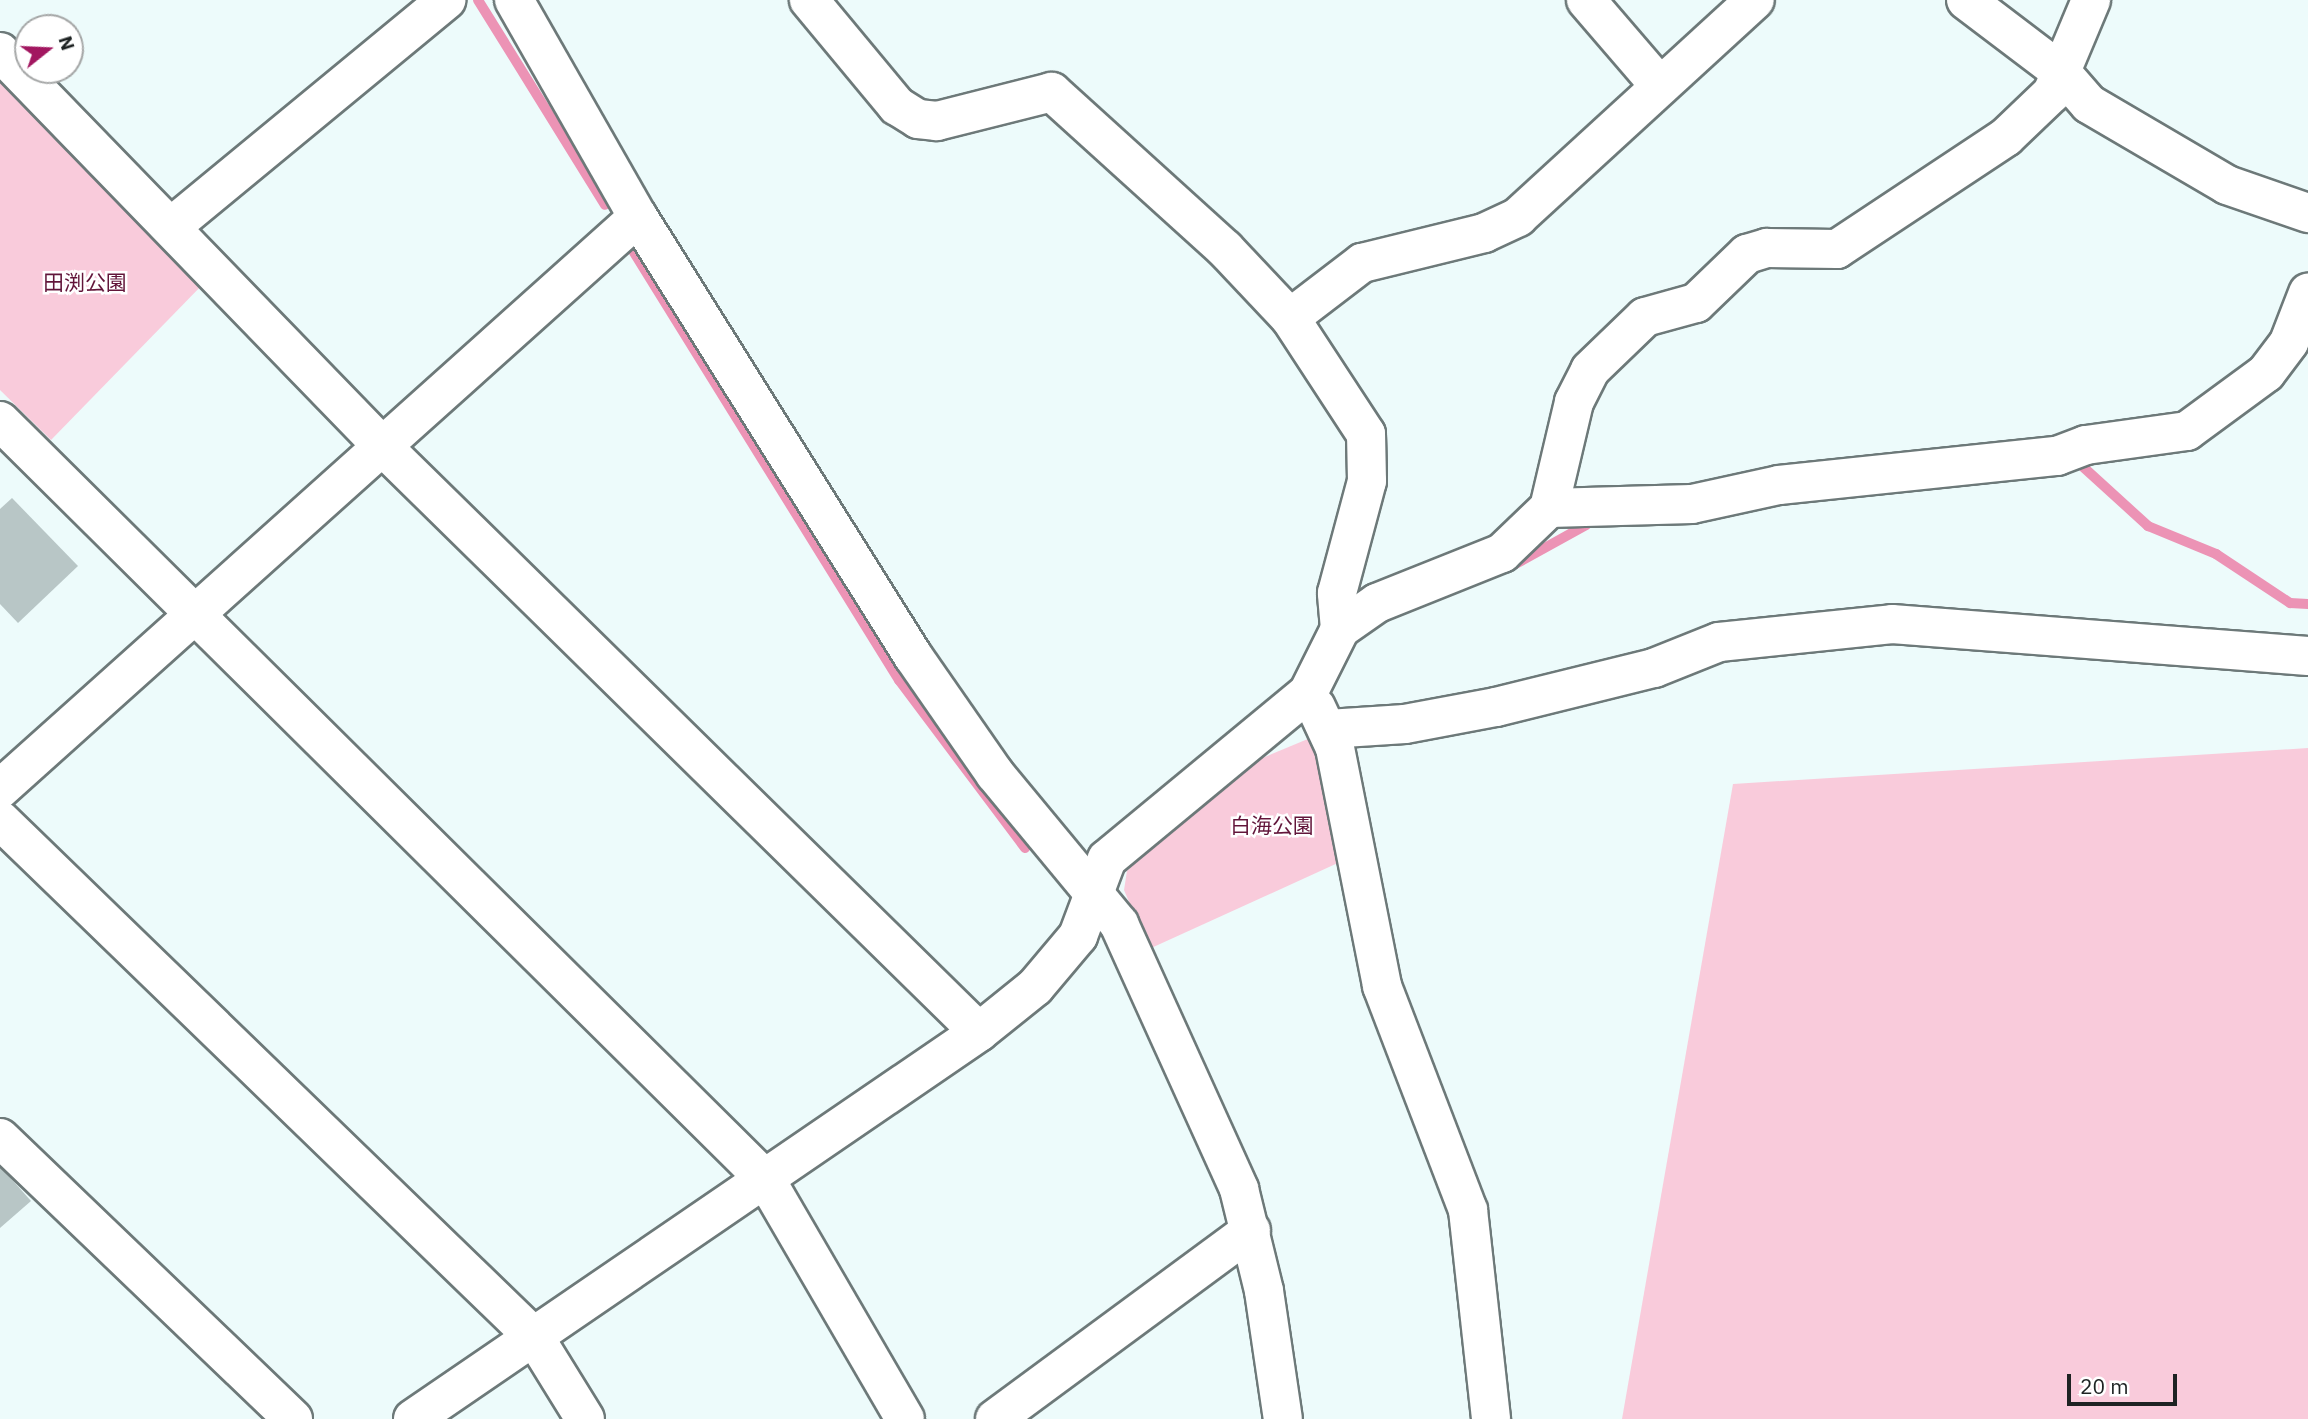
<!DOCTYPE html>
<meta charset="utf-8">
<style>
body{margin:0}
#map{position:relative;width:2308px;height:1419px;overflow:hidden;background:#edfbfb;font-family:"IBM Plex Sans","Noto Sans JP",sans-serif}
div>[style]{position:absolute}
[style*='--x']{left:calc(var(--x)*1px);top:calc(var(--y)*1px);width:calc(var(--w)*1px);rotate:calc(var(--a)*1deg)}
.green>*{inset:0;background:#f9cbdb}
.stream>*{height:10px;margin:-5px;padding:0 5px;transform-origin:5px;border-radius:5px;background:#ec93b5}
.building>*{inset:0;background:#b8c6c6}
.roads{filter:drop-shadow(2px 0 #6d7979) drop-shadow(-2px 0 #6d7979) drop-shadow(0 2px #6d7979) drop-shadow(0 -2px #6d7979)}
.minor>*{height:38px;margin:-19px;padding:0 19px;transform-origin:19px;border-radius:19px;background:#fff}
span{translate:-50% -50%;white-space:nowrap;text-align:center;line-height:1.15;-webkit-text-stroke:5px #fff;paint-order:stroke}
.park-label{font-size:21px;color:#62153a}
.north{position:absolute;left:14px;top:14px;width:70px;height:70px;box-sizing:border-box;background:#fff;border:2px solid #a5a7a7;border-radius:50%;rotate:72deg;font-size:19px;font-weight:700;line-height:28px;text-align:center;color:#1e2323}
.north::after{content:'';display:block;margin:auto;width:24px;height:32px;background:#a21760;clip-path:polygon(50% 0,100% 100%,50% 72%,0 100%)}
.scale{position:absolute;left:2067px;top:1374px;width:110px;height:32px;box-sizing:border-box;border:4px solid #1e2323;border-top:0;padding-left:9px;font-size:21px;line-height:24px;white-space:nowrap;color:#1e2323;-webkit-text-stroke:5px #fff;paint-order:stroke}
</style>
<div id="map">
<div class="green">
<i style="clip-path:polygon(0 77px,206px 281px,51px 440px,0 390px)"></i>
<i style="clip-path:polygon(1315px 736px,1340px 862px,1149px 949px,1124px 890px,1127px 871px,1168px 828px,1253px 762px)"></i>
<i style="clip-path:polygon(2308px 748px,2308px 1419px,1622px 1419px,1733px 784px)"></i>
</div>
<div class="stream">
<i style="--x:478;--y:0;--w:241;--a:58.2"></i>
<i style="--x:630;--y:246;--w:511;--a:58.21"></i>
<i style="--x:899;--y:680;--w:210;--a:53.1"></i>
<i style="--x:2081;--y:465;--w:91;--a:42.3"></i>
<i style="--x:2148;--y:526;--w:74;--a:22.4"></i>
<i style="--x:2216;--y:554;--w:89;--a:33.5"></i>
<i style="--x:2290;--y:603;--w:18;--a:3"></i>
<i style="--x:1512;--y:566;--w:85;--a:-29"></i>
</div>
<div class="building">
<i style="clip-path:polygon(12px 498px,78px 566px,18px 623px,0 604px,0 509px)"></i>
<i style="clip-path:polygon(0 1166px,31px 1201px,0 1228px)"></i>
</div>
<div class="roads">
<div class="minor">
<i style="--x:514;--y:0;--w:250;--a:60.3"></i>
<i style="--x:638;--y:217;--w:518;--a:57.94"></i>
<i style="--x:913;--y:656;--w:144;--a:55.2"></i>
<i style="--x:995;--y:774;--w:195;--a:50.4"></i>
<i style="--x:1119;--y:924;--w:291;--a:65.6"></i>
<i style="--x:1239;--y:1189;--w:105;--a:76.2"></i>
<i style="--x:1264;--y:1291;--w:129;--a:81.6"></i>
<i style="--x:1586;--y:0;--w:112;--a:49.3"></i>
<i style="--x:1966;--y:0;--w:121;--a:37.2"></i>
<i style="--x:2062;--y:73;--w:41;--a:48.9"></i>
<i style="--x:2089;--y:104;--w:160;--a:30.4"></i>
<i style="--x:2227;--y:185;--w:86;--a:19.1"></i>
<i style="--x:0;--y:52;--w:550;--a:45.88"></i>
<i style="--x:383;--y:447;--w:835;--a:44.47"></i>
<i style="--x:171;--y:227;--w:357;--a:-39.5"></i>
<i style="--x:1290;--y:318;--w:91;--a:-37.4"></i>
<i style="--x:1362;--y:263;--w:126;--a:-13.8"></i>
<i style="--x:1484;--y:233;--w:38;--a:-25"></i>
<i style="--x:1518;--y:217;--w:321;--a:-42.5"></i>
<i style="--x:0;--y:421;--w:1078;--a:44.74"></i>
<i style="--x:766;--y:1180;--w:276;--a:59.8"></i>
<i style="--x:1549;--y:508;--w:109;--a:-76.7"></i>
<i style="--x:1574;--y:402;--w:36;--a:-63"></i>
<i style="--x:1590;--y:370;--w:76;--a:-43.9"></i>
<i style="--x:1645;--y:317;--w:53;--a:-15.4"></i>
<i style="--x:1696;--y:303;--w:71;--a:-43.9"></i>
<i style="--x:1747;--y:254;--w:21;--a:-17"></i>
<i style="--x:1767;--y:248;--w:70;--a:0.8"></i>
<i style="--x:1837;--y:249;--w:203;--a:-33.5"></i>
<i style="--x:2006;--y:137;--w:64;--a:-43.7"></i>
<i style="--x:2052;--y:93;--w:101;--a:-67.2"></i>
<i style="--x:1340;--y:629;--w:45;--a:-35.1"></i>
<i style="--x:1377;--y:603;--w:135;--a:-21.8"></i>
<i style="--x:1502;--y:553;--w:65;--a:-43.8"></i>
<i style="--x:1549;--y:508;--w:143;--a:-1.6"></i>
<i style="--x:1692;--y:504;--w:89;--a:-12.3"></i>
<i style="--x:1779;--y:485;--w:280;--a:-6"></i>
<i style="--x:2057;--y:456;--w:31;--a:-21"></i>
<i style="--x:2086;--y:445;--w:102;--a:-7.9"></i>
<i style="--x:2187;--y:431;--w:98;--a:-36.3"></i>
<i style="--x:2266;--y:373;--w:39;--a:-53"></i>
<i style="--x:2289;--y:342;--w:53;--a:-68.8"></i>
<i style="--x:1316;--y:707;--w:45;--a:65.1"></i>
<i style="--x:1335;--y:748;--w:243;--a:78.8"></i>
<i style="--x:1382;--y:986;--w:240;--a:69"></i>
<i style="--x:1468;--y:1210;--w:210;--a:83.7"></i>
<i style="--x:1328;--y:729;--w:77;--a:-3.7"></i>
<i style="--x:1405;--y:724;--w:93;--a:-10.6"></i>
<i style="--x:1496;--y:707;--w:163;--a:-13.9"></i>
<i style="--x:1654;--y:668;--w:70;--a:-21.8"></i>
<i style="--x:1719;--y:642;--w:174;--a:-5.9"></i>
<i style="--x:1892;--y:624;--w:417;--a:4.4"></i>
<i style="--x:0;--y:789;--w:857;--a:-41.88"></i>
<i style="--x:0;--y:820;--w:745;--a:44.08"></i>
<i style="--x:535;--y:1338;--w:95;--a:58.3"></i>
<i style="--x:0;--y:1138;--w:406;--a:43.8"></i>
<i style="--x:413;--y:1419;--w:686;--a:-34.36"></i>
<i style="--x:979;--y:1032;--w:72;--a:-38.8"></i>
<i style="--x:1035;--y:987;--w:67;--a:-49.9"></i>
<i style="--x:1078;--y:936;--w:82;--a:-69.4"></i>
<i style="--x:1107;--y:859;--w:261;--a:-39.6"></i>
<i style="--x:1308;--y:693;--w:72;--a:-63.4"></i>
<i style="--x:1340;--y:629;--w:36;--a:-95"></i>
<i style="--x:1337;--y:593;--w:116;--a:-75"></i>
<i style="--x:1367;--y:481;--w:47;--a:-91.2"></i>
<i style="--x:1366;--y:434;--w:139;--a:-123.2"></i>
<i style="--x:1290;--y:318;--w:95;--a:-133.3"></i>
<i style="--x:1225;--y:249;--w:234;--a:-137.8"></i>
<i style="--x:1052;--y:92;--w:119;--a:165.8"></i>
<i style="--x:937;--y:121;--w:19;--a:-174"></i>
<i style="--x:918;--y:119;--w:25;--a:-148"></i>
<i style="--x:897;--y:106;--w:138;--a:-129.7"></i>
<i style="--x:995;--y:1419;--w:318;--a:-36.4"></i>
</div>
</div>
<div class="park-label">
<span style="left:85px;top:282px">田渕公園</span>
<span style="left:1272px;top:825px">白海公園</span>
</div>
<div class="north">N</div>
<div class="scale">20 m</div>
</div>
